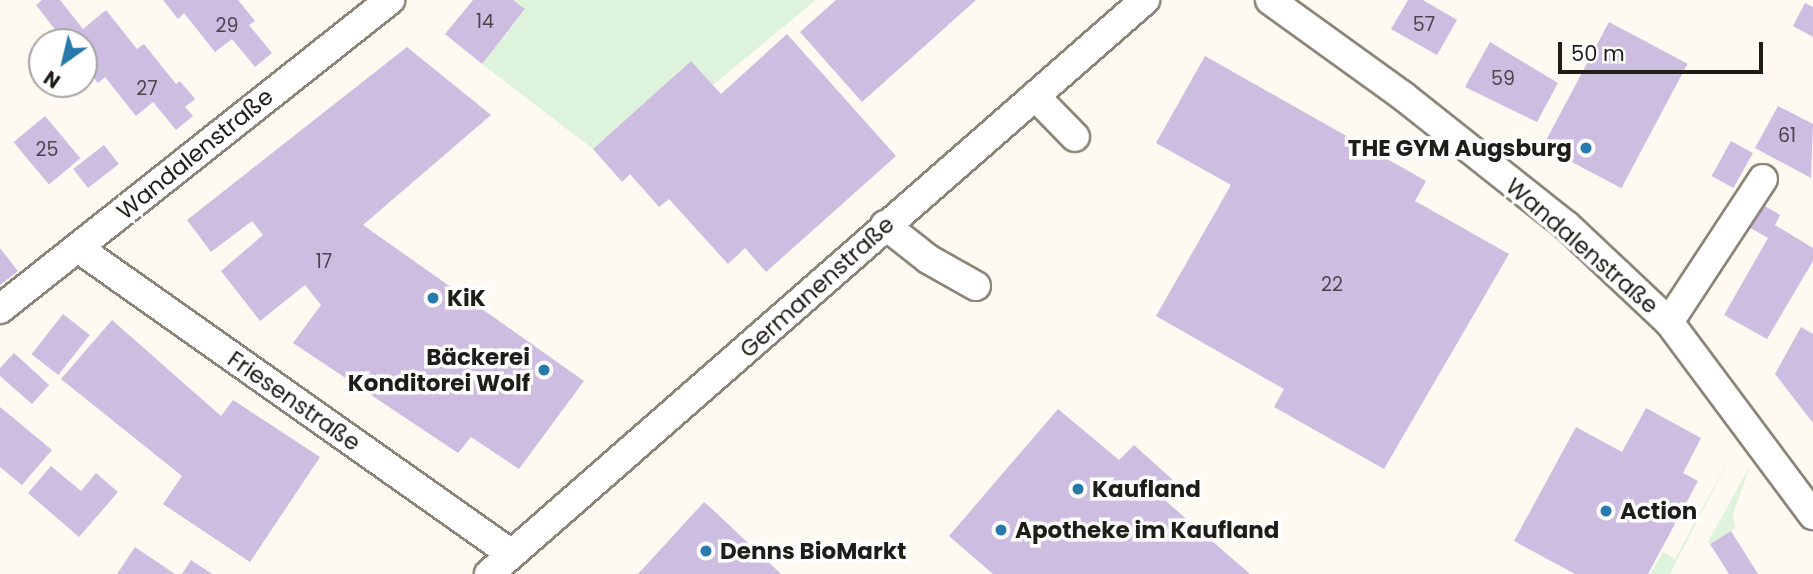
<!DOCTYPE html>
<meta charset="utf-8">
<style>
body{margin:0}
#map{position:relative;width:1813px;height:574px;overflow:hidden;background:#fefaf2;font-family:Poppins,sans-serif}
div>[style]{position:absolute}
[style*='--x']{left:calc(var(--x)*1px);top:calc(var(--y)*1px);width:calc(var(--w)*1px);rotate:calc(var(--a)*1deg)}
.green>*{inset:0;background:#ddf3dc}
.building>*{inset:0;background:#cdbde1;transform-origin:0 0}
.roads{filter:drop-shadow(2px 0 #8c8579) drop-shadow(-2px 0 #8c8579) drop-shadow(0 2px #8c8579) drop-shadow(0 -2px #8c8579)}
.minor>*{height:28px;margin:-14px;padding:0 14px;transform-origin:14px;border-radius:14px;background:#fff}
.dots>*{width:19px;height:19px;translate:-50% -50%;box-sizing:border-box;border:4px solid #fff;border-radius:50%}
span{translate:-50% -50%;white-space:nowrap;text-align:center;line-height:1.15;-webkit-text-stroke:7px #fff;paint-order:stroke}
.number-label{font-size:19px;color:#4a454a}
.number-label span{-webkit-text-stroke-width:0}
.poi-label{font-size:23px;color:#1f1d18;font-weight:700}
.right{translate:-100% -50%;text-align:right}
.left{translate:0 -50%;text-align:left}
.street-label{font-size:23px;color:#1f1d18}
.north{position:absolute;left:28px;top:28px;width:70px;height:70px;box-sizing:border-box;background:#fff;border:2px solid #a5a5a3;border-radius:50%;rotate:214deg;font-size:19px;font-weight:700;line-height:28px;text-align:center;color:#1f1d18}
.north::after{content:'';display:block;margin:auto;width:24px;height:32px;background:#277aaa;clip-path:polygon(50% 0,100% 100%,50% 72%,0 100%)}
.scale{position:absolute;left:1558px;top:42px;width:205px;height:32px;box-sizing:border-box;border:4px solid #1f1d18;border-top:0;padding-left:9px;font-size:21px;line-height:24px;white-space:nowrap;color:#1f1d18;-webkit-text-stroke:5px #fff;paint-order:stroke}
</style>
<div id="map">
<div class="green">
<i style="clip-path:polygon(513px 0,816px 0,713px 85px,691px 61px,593px 149px,482px 64px,525px 10px)"></i>
<i style="clip-path:polygon(1735px 447px,1670px 574px,1650px 574px,1663px 552px,1675px 559px)"></i>
<i style="clip-path:polygon(1751px 464px,1733px 514px,1735px 528px,1710px 544px,1708px 542px)"></i>
</div>
<div class="building">
<i style="clip-path:polygon(42px 0,60px 0,83px 29px,106px 10px,137px 49px,144px 44px,176px 84px,180px 81px,195px 99px,185px 107px,193px 116px,176px 130px,153px 102px,136px 116px,105px 77px,98px 83px,84px 65px,84px 42px,65px 42px,50px 23px,36px 5px)"></i>
<i style="clip-path:polygon(163px 0,238px 0,255px 21px,249px 25px,272px 53px,255px 67px,232px 39px,215px 52px,184px 13px,178px 19px)"></i>
<i style="clip-path:polygon(473px 0,513px 0,525px 9px,482px 64px,445px 34px)"></i>
<i style="clip-path:polygon(836px 0,976px 0,862px 102px,800px 32px)"></i>
<i style="clip-path:polygon(1408px 0,1423px 0,1457px 20px,1437px 55px,1391px 29px)"></i>
<i style="clip-path:polygon(1805px 3px,1813px 7px,1813px 37px,1793px 26px)"></i>
<i style="left:1609px;top:22px;width:89px;height:141px;rotate:28deg"></i>
<i style="clip-path:polygon(787px 34px,896px 156px,766px 272px,745px 248px,728px 264px,669px 199px,659px 207px,630px 174px,622px 182px,593px 149px,691px 61px,721px 94px)"></i>
<i style="clip-path:polygon(1490px 42px,1558px 83px,1537px 122px,1465px 87px)"></i>
<i style="clip-path:polygon(407px 47px,491px 115px,363px 225px,584px 381px,519px 469px,471px 437px,458px 453px,293px 343px,321px 305px,305px 285px,260px 321px,221px 271px,263px 235px,252px 221px,211px 252px,187px 220px)"></i>
<i style="clip-path:polygon(1205px 56px,1426px 181px,1415px 201px,1509px 254px,1384px 469px,1274px 407px,1284px 389px,1156px 316px,1231px 185px,1156px 143px)"></i>
<i style="clip-path:polygon(1778px 106px,1813px 124px,1811px 178px,1755px 148px)"></i>
<i style="left:45px;top:116px;width:55px;height:41px;rotate:50deg"></i>
<i style="left:1731px;top:141px;width:25px;height:40px;rotate:29deg"></i>
<i style="left:104px;top:145px;width:24px;height:39px;rotate:52deg"></i>
<i style="clip-path:polygon(1760px 203px,1780px 215px,1775px 225px,1813px 248px,1813px 261px,1767px 339px,1724px 315px,1768px 238px,1745px 225px)"></i>
<i style="clip-path:polygon(0 248px,18px 271px,0 285px)"></i>
<i style="left:63px;top:314px;width:34px;height:51px;rotate:38deg"></i>
<i style="clip-path:polygon(112px 320px,221px 416px,233px 400px,320px 457px,250px 562px,163px 504px,182px 476px,61px 379px)"></i>
<i style="clip-path:polygon(1801px 327px,1813px 334px,1813px 423px,1775px 374px)"></i>
<i style="clip-path:polygon(14px 353px,49px 385px,32px 404px,0 376px,0 368px)"></i>
<i style="clip-path:polygon(0 407px,52px 450px,22px 485px,0 467px)"></i>
<i style="clip-path:polygon(1646px 408px,1701px 438px,1683px 473px,1698px 481px,1648px 574px,1575px 574px,1514px 541px,1576px 427px,1622px 452px)"></i>
<i style="clip-path:polygon(1058px 409px,1119px 460px,1134px 445px,1174px 481px,1160px 496px,1250px 574px,993px 574px,949px 536px)"></i>
<i style="clip-path:polygon(51px 466px,81px 491px,96px 473px,118px 492px,79px 537px,28px 493px)"></i>
<i style="clip-path:polygon(704px 502px,710px 507px,781px 574px,638px 574px)"></i>
<i style="clip-path:polygon(1731px 531px,1758px 574px,1729px 574px,1710px 544px)"></i>
<i style="clip-path:polygon(135px 547px,175px 574px,117px 574px)"></i>
<i style="clip-path:polygon(191px 560px,212px 574px,182px 574px)"></i>
</div>
<div class="roads">
<div class="minor">
<i style="--x:1270;--y:0;--w:164;--a:35.8"></i>
<i style="--x:1403;--y:96;--w:208;--a:38.4"></i>
<i style="--x:1566;--y:225;--w:70;--a:43.3"></i>
<i style="--x:1617;--y:273;--w:71;--a:43.3"></i>
<i style="--x:1669;--y:322;--w:241;--a:53.3"></i>
<i style="--x:1035;--y:96;--w:57;--a:45.7"></i>
<i style="--x:885;--y:225;--w:55;--a:38.3"></i>
<i style="--x:928;--y:259;--w:55;--a:29.4"></i>
<i style="--x:78;--y:248;--w:529;--a:35.22"></i>
<i style="--x:0;--y:309;--w:498;--a:-38.4"></i>
<i style="--x:1669;--y:322;--w:171;--a:-56.7"></i>
<i style="--x:489;--y:574;--w:872;--a:-41.19"></i>
</div>
</div>
<div class="dots">
<i style="left:1586px;top:148px;background:#277aaa"></i>
<i style="left:433px;top:298px;background:#277aaa"></i>
<i style="left:544px;top:370px;background:#277aaa"></i>
<i style="left:1078px;top:489px;background:#277aaa"></i>
<i style="left:1606px;top:511px;background:#277aaa"></i>
<i style="left:1001px;top:530px;background:#277aaa"></i>
<i style="left:706px;top:551px;background:#277aaa"></i>
</div>
<div class="number-label">
<span style="left:485px;top:22px">14</span>
<span style="left:1424px;top:25px">57</span>
<span style="left:227px;top:26px">29</span>
<span style="left:1503px;top:79px">59</span>
<span style="left:147px;top:89px">27</span>
<span style="left:1787px;top:136px">61</span>
<span style="left:47px;top:150px">25</span>
<span style="left:324px;top:262px">17</span>
<span style="left:1332px;top:285px">22</span>
</div>
<div class="poi-label">
<span class="right" style="left:1572px;top:148px">THE GYM Augsburg</span>
<span class="left" style="left:447px;top:298px">KiK</span>
<span class="right" style="left:530px;top:370px">Bäckerei<br>Konditorei Wolf</span>
<span class="left" style="left:1092px;top:489px">Kaufland</span>
<span class="left" style="left:1620px;top:511px">Action</span>
<span class="left" style="left:1015px;top:530px">Apotheke im Kaufland</span>
<span class="left" style="left:720px;top:551px">Denns BioMarkt</span>
</div>
<div class="street-label">
<span style="left:195px;top:154px;rotate:-39deg">Wandalenstraße</span>
<span style="left:1582px;top:246px;rotate:41deg">Wandalenstraße</span>
<span style="left:817px;top:287px;rotate:-42deg">Germanenstraße</span>
<span style="left:294px;top:401px;rotate:35deg">Friesenstraße</span>
</div>
<div class="north">N</div>
<div class="scale">50 m</div>
</div>
